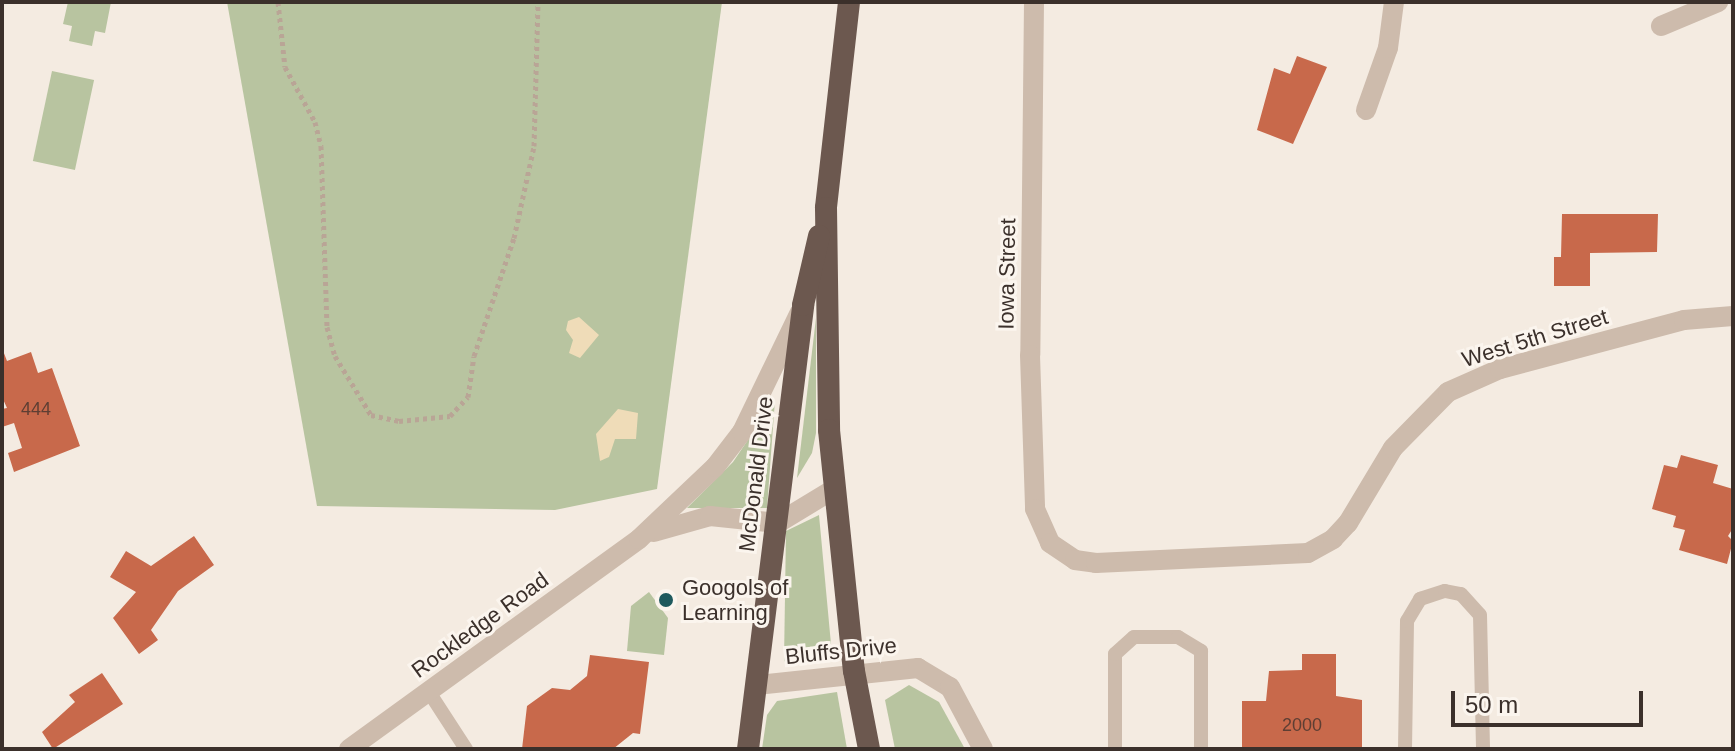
<!DOCTYPE html>
<style>
body{margin:0}
#map{position:relative;width:1735px;height:751px;overflow:hidden;background:#f4ebe1;font-family:Arial,sans-serif}
div>[style]{position:absolute}
[style*='--x']{left:calc(var(--x)*1px);top:calc(var(--y)*1px);width:calc(var(--w)*1px);rotate:calc(var(--a)*1deg)}
.green>*{inset:0;background:#b8c4a0;transform-origin:0 0}
.sand>*{inset:0;background:#efdcb8}
.building>*{inset:0;background:#c8694b}
.path>*{height:5px;margin-top:-2.5px;transform-origin:0;background:repeating-linear-gradient(90deg,#b9a596 0 4px,transparent 0 8px)}
.service>*{height:14px;margin:-7px;padding:0 7px;transform-origin:7px;border-radius:7px;background:#cdbbac}
.minor>*{height:20px;margin:-10px;padding:0 10px;transform-origin:10px;border-radius:10px;background:#cdbbac}
.trunk>*{height:22px;margin:-11px;padding:0 11px;transform-origin:11px;border-radius:11px;background:#6c584f}
.dots>*{width:22px;height:22px;translate:-50% -50%;box-sizing:border-box;border:4px solid #fbf5ee;border-radius:50%}
span{translate:-50% -50%;white-space:nowrap;text-align:center;line-height:1.15;-webkit-text-stroke:6px #fbf5ee;paint-order:stroke}
.number-label{font-size:18px;color:#5e3e33}
.number-label span{-webkit-text-stroke-width:0}
.street-label{font-size:22px;color:#3b302b}
.poi-label{font-size:22px;color:#3b302b}
.left{translate:0 -50%;text-align:left}
.frame{position:absolute;inset:0;border:4px solid #3b302b;pointer-events:none}
.scale{position:absolute;left:1451px;top:691px;width:192px;height:36px;box-sizing:border-box;border:4px solid #3b302b;border-top:0;padding-left:10px;font-size:24px;line-height:28px;white-space:nowrap;color:#3b302b;-webkit-text-stroke:6px #fbf5ee;paint-order:stroke}
</style>
<div id="map">
<div class="green">
<i style="clip-path:polygon(68px 2px,111px 2px,105px 33px,95px 31px,92px 46px,69px 41px,72px 26px,63px 24px)"></i>
<i style="clip-path:polygon(227px 2px,722px 2px,657px 489px,555px 510px,317px 506px)"></i>
<i style="left:52px;top:71px;width:43px;height:92px;rotate:12deg"></i>
<i style="clip-path:polygon(816px 318px,816px 433px,812px 453px,797px 478px)"></i>
<i style="clip-path:polygon(775px 400px,767px 508px,687px 508px,733px 462px)"></i>
<i style="clip-path:polygon(819px 515px,832px 655px,789px 664px,784px 661px,786px 531px)"></i>
<i style="clip-path:polygon(649px 592px,668px 618px,664px 655px,627px 651px,631px 606px)"></i>
<i style="clip-path:polygon(909px 685px,939px 702px,965px 749px,895px 749px,885px 700px)"></i>
<i style="clip-path:polygon(837px 692px,847px 749px,762px 749px,767px 715px,777px 701px)"></i>
</div>
<div class="sand">
<i style="clip-path:polygon(579px 317px,599px 335px,580px 358px,569px 353px,573px 340px,566px 330px,568px 321px)"></i>
<i style="clip-path:polygon(618px 409px,638px 413px,636px 439px,615px 439px,609px 457px,600px 461px,596px 434px)"></i>
</div>
<div class="building">
<i style="clip-path:polygon(1297px 56px,1327px 67px,1293px 144px,1257px 130px,1274px 68px,1290px 74px)"></i>
<i style="clip-path:polygon(1562px 214px,1658px 214px,1657px 252px,1590px 253px,1590px 286px,1554px 286px,1554px 257px,1561px 257px)"></i>
<i style="clip-path:polygon(2px 348px,7px 361px,31px 352px,38px 373px,52px 368px,80px 446px,14px 472px,8px 453px,22px 448px,14px 423px,2px 427px,2px 409px,7px 408px,2px 397px)"></i>
<i style="clip-path:polygon(1681px 455px,1718px 465px,1713px 483px,1733px 489px,1733px 528px,1728px 536px,1733px 541px,1727px 564px,1679px 550px,1685px 530px,1673px 527px,1676px 516px,1652px 509px,1664px 465px,1677px 468px)"></i>
<i style="clip-path:polygon(194px 536px,214px 565px,178px 591px,151px 630px,158px 640px,139px 654px,113px 618px,136px 592px,110px 577px,126px 551px,151px 566px)"></i>
<i style="clip-path:polygon(1302px 654px,1336px 654px,1336px 696px,1362px 700px,1362px 749px,1242px 749px,1242px 701px,1266px 701px,1269px 671px,1302px 670px)"></i>
<i style="clip-path:polygon(590px 655px,649px 662px,640px 734px,633px 733px,613px 749px,522px 749px,527px 706px,552px 688px,570px 690px,587px 676px)"></i>
<i style="clip-path:polygon(102px 673px,123px 704px,53px 749px,42px 732px,75px 702px,69px 695px)"></i>
</div>
<div class="path">
<i style="--x:278;--y:2;--w:65;--a:83.9"></i>
<i style="--x:285;--y:67;--w:63;--a:61.4"></i>
<i style="--x:315;--y:122;--w:25;--a:76"></i>
<i style="--x:321;--y:146;--w:181;--a:88.1"></i>
<i style="--x:327;--y:327;--w:30;--a:75"></i>
<i style="--x:335;--y:356;--w:69;--a:58.6"></i>
<i style="--x:371;--y:415;--w:29;--a:12"></i>
<i style="--x:399;--y:421;--w:51;--a:-5.6"></i>
<i style="--x:450;--y:416;--w:26;--a:-47"></i>
<i style="--x:468;--y:397;--w:41;--a:-81.7"></i>
<i style="--x:474;--y:356;--w:125;--a:-71.3"></i>
<i style="--x:514;--y:238;--w:94;--a:-77.7"></i>
<i style="--x:534;--y:146;--w:144;--a:-88.4"></i>
</div>
<div class="service">
<i style="--x:429;--y:692;--w:68;--a:57"></i>
<i style="--x:1115;--y:749;--w:95;--a:-90"></i>
<i style="--x:1115;--y:654;--w:25;--a:-42"></i>
<i style="--x:1134;--y:637;--w:44;--a:0"></i>
<i style="--x:1178;--y:637;--w:27;--a:31"></i>
<i style="--x:1201;--y:651;--w:98;--a:90"></i>
<i style="--x:1405;--y:749;--w:128;--a:-89.1"></i>
<i style="--x:1407;--y:621;--w:26;--a:-59"></i>
<i style="--x:1420;--y:599;--w:26;--a:-18"></i>
<i style="--x:1445;--y:591;--w:16;--a:11"></i>
<i style="--x:1461;--y:594;--w:28;--a:48"></i>
<i style="--x:1480;--y:615;--w:134;--a:88.7"></i>
</div>
<div class="minor">
<i style="--x:1034;--y:2;--w:353;--a:90.6"></i>
<i style="--x:1030;--y:355;--w:154;--a:88.1"></i>
<i style="--x:1035;--y:509;--w:37;--a:66"></i>
<i style="--x:1050;--y:543;--w:30;--a:34"></i>
<i style="--x:1075;--y:560;--w:21;--a:8"></i>
<i style="--x:1096;--y:563;--w:212;--a:-2.7"></i>
<i style="--x:1308;--y:553;--w:29;--a:-29"></i>
<i style="--x:1333;--y:539;--w:22;--a:-47"></i>
<i style="--x:1348;--y:523;--w:87;--a:-59"></i>
<i style="--x:1393;--y:448;--w:78;--a:-45.5"></i>
<i style="--x:1448;--y:392;--w:57;--a:-23.9"></i>
<i style="--x:1500;--y:369;--w:190;--a:-14.9"></i>
<i style="--x:1684;--y:320;--w:49;--a:-4.7"></i>
<i style="--x:1661;--y:26;--w:62;--a:-22.8"></i>
<i style="--x:1366;--y:110;--w:66;--a:-70.5"></i>
<i style="--x:1388;--y:48;--w:46;--a:-82.6"></i>
<i style="--x:654;--y:532;--w:58;--a:-15.9"></i>
<i style="--x:710;--y:516;--w:68;--a:5.9"></i>
<i style="--x:778;--y:523;--w:66;--a:-31.3"></i>
<i style="--x:757;--y:685;--w:162;--a:-6"></i>
<i style="--x:918;--y:668;--w:37;--a:31"></i>
<i style="--x:950;--y:687;--w:70;--a:62"></i>
<i style="--x:349;--y:749;--w:358;--a:-35.9"></i>
<i style="--x:639;--y:539;--w:105;--a:-43.5"></i>
<i style="--x:715;--y:467;--w:44;--a:-52.4"></i>
<i style="--x:742;--y:432;--w:133;--a:-64.2"></i>
</div>
<div class="trunk">
<i style="--x:849;--y:2;--w:207;--a:96.4"></i>
<i style="--x:826;--y:208;--w:222;--a:89.2"></i>
<i style="--x:829;--y:430;--w:242;--a:84.1"></i>
<i style="--x:854;--y:671;--w:79;--a:79.1"></i>
<i style="--x:748;--y:749;--w:447;--a:-82.9"></i>
<i style="--x:803;--y:305;--w:71;--a:-76.9"></i>
</div>
<div class="dots">
<i style="left:666px;top:600px;background:#1f5a5e"></i>
</div>
<div class="number-label">
<span style="left:36px;top:409px">444</span>
<span style="left:1302px;top:725px">2000</span>
</div>
<div class="street-label">
<span style="left:1007px;top:274px;rotate:-89deg">Iowa Street</span>
<span style="left:1535px;top:338px;rotate:-17deg">West 5th Street</span>
<span style="left:756px;top:474px;rotate:-83deg">McDonald Drive</span>
<span style="left:480px;top:625px;rotate:-36deg">Rockledge Road</span>
<span style="left:841px;top:651px;rotate:-6deg">Bluffs Drive</span>
</div>
<div class="poi-label">
<span class="left" style="left:682px;top:600px">Googols of<br>Learning</span>
</div>
<div class="frame"></div>
<div class="scale">50 m</div>
</div>
